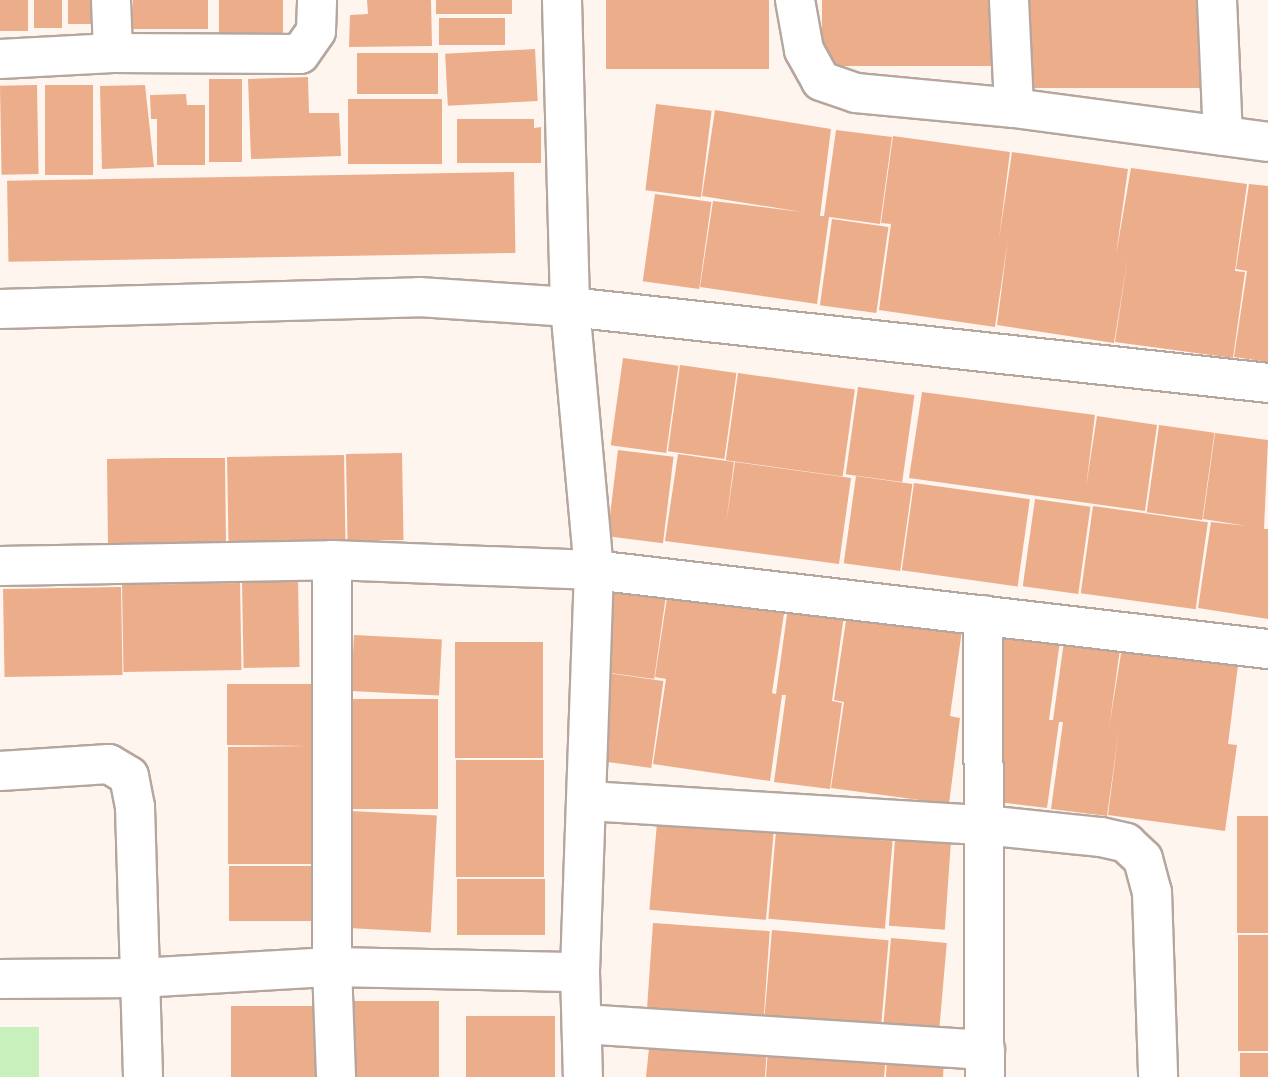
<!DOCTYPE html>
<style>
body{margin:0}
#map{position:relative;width:1268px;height:1077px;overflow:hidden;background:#fef5ef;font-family:Barlow,sans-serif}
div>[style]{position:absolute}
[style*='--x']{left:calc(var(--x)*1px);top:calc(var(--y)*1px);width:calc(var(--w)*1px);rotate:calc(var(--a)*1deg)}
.green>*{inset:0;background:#c7f0bc;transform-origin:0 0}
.building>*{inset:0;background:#ecad8b;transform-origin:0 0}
.roads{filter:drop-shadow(2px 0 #b5a69e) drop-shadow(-2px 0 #b5a69e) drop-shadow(0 2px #b5a69e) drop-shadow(0 -2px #b5a69e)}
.minor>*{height:38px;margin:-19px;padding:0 19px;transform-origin:19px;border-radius:19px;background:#fff}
span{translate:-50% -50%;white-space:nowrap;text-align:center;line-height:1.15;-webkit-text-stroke:5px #fff;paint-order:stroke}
</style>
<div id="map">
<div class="green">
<i style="left:39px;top:1027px;width:50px;height:39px;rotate:90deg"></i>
</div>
<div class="building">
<i style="left:0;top:0;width:28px;height:31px"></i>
<i style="left:34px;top:0;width:28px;height:28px"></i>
<i style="left:68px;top:0;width:23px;height:24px"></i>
<i style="left:133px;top:0;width:75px;height:29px"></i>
<i style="left:219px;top:0;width:64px;height:37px"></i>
<i style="clip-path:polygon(367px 0,431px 0,432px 46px,349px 47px,350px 15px,368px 14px)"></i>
<i style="left:436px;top:0;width:76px;height:14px"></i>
<i style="left:606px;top:0;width:163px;height:69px"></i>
<i style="left:822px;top:0;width:172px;height:66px"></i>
<i style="left:1022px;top:0;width:180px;height:88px"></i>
<i style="left:439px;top:18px;width:66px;height:27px"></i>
<i style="left:535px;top:49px;width:52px;height:90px;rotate:87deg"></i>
<i style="left:357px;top:53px;width:81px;height:41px"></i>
<i style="clip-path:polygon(308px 77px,309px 113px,339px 113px,341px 156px,251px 159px,248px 79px)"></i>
<i style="left:209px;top:79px;width:33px;height:83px"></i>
<i style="left:37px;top:85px;width:89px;height:37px;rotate:89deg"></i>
<i style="left:45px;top:85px;width:48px;height:90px"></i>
<i style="clip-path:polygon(145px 85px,154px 167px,102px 169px,100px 86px)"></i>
<i style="clip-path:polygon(186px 94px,187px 105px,205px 105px,205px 165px,157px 165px,157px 119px,151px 119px,150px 95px)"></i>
<i style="left:348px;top:99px;width:94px;height:65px"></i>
<i style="left:656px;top:104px;width:56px;height:87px;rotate:7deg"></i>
<i style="clip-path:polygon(715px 110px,831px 129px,820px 216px,824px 216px,836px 130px,892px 137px,880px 224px,829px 217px,817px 304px,700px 287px,713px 201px,802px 212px,702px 196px)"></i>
<i style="clip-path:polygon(457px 119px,534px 119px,534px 128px,541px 127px,541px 163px,457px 163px)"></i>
<i style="clip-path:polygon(893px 136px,1010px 152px,999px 239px,1012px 152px,1128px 169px,1116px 255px,1131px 168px,1247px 184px,1235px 271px,1245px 272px,1233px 358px,1115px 342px,1128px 256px,1114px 343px,997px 325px,1008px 239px,995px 327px,879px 310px,891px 224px,881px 223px)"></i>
<i style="left:514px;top:172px;width:81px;height:507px;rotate:89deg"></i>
<i style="clip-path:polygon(1249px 184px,1268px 186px,1268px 362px,1234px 357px,1247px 271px,1236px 269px)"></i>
<i style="left:655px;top:194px;width:57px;height:88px;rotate:8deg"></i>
<i style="left:832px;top:219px;width:57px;height:87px;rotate:8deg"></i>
<i style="left:623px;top:358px;width:56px;height:88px;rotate:8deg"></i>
<i style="left:680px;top:365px;width:57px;height:87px;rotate:8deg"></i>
<i style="left:738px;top:373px;width:118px;height:88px;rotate:8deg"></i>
<i style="left:858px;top:387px;width:57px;height:88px;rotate:8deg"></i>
<i style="clip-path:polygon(922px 392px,1095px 415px,1086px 487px,1097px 416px,1157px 425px,1145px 511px,909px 478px)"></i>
<i style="left:1159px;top:425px;width:56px;height:88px;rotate:8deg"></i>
<i style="clip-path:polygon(1215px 433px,1268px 440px,1264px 529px,1268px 529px,1268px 619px,1198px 608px,1211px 522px,1247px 526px,1203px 519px)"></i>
<i style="left:618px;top:450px;width:56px;height:87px;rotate:7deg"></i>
<i style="left:402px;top:453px;width:87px;height:56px;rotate:89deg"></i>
<i style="clip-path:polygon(678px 454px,734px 462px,726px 524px,735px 462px,851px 478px,839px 564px,665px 541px)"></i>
<i style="left:344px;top:455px;width:88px;height:117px;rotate:89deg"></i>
<i style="clip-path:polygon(164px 458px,225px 458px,226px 545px,108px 547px,107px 459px)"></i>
<i style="left:856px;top:476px;width:57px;height:88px;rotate:8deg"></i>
<i style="left:914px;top:483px;width:117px;height:88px;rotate:8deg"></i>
<i style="left:1035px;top:499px;width:56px;height:88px;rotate:8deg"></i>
<i style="left:1093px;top:506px;width:116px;height:88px;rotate:8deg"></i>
<i style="left:298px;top:579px;width:88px;height:56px;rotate:89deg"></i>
<i style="left:240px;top:583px;width:87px;height:118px;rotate:89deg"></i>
<i style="left:610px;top:584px;width:57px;height:88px;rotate:8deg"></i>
<i style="left:121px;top:587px;width:88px;height:118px;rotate:89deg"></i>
<i style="clip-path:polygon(668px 591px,785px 607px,772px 693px,776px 694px,788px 607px,844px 615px,832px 701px,842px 703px,830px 789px,774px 782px,786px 695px,782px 695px,770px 781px,653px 764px,666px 679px,655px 677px)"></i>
<i style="clip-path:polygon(847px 614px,962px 630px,950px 716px,960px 718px,949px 804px,831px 788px,844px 702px,834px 700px)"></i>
<i style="clip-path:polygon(1006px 626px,1061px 634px,1049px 720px,1053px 720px,1065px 634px,1121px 642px,1109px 728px,1123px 641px,1239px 657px,1228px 744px,1237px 745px,1225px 831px,1108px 815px,1119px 729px,1107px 816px,1051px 809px,1063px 722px,1059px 722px,1047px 808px,991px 801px,1003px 714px,993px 713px)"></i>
<i style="left:354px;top:635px;width:88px;height:56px;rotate:3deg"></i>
<i style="left:455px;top:642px;width:88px;height:116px"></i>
<i style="left:607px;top:673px;width:57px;height:88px;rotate:8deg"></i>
<i style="clip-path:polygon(227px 684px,315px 684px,316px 864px,228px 864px,228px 747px,308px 746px,227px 745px)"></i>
<i style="left:351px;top:699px;width:87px;height:110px"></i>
<i style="left:456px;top:760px;width:88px;height:117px"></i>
<i style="left:350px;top:811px;width:87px;height:117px;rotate:3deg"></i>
<i style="left:1237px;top:816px;width:31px;height:117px"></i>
<i style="left:657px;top:823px;width:117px;height:87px;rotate:5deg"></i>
<i style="left:776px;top:831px;width:117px;height:88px;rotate:5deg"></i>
<i style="left:895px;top:839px;width:56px;height:87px;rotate:4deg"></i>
<i style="left:229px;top:866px;width:88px;height:55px"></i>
<i style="left:457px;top:879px;width:88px;height:56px"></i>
<i style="left:653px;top:923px;width:117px;height:86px;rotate:4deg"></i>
<i style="left:772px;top:930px;width:117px;height:87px;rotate:5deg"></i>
<i style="left:1238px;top:935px;width:30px;height:116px"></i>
<i style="left:891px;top:938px;width:56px;height:87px;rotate:5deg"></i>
<i style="left:351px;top:1001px;width:88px;height:76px"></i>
<i style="left:231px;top:1006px;width:87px;height:71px"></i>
<i style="left:466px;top:1016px;width:89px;height:61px"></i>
<i style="clip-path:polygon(650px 1039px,767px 1047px,765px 1077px,646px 1077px)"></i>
<i style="clip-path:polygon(768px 1047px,886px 1056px,884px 1077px,766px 1077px)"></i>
<i style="left:1240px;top:1053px;width:28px;height:24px"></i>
<i style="clip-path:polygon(887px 1055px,944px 1059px,943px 1077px,886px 1077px)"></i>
</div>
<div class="roads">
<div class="minor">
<i style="--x:111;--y:0;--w:53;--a:87.8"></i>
<i style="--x:562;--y:0;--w:307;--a:88.5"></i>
<i style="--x:570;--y:307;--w:264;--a:84.8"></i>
<i style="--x:594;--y:570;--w:402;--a:92"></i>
<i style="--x:580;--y:972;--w:105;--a:88.4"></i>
<i style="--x:795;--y:0;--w:51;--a:79.8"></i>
<i style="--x:804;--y:50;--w:35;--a:61"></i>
<i style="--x:821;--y:81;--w:37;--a:19"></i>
<i style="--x:856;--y:93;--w:159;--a:5.4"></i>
<i style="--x:1014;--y:108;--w:256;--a:7.6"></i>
<i style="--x:1009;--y:0;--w:108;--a:87.3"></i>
<i style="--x:1217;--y:0;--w:136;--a:87.5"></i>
<i style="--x:0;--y:59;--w:113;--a:-3"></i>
<i style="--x:113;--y:53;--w:187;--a:0.3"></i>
<i style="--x:300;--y:54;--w:28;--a:-55"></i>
<i style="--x:316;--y:31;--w:31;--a:-88"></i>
<i style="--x:0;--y:309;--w:419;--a:-1.6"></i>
<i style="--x:419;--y:297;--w:151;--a:3.8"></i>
<i style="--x:570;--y:307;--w:702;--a:6.21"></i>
<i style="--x:332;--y:560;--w:407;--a:90"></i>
<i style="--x:332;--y:967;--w:110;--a:87.9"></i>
<i style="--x:0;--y:566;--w:332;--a:-1"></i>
<i style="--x:332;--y:560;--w:262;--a:2.2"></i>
<i style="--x:594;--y:570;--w:679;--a:6.69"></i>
<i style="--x:983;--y:615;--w:462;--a:89.8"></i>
<i style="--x:0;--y:771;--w:109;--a:-3.7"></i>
<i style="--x:109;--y:764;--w:23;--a:31"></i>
<i style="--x:129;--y:776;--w:32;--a:79"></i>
<i style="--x:135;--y:807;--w:270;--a:88.3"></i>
<i style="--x:588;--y:801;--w:397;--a:3.5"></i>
<i style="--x:984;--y:825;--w:118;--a:5.9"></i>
<i style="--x:1101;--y:837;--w:26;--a:13"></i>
<i style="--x:1126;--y:843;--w:23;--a:43"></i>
<i style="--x:1143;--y:859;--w:34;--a:75"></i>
<i style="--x:1152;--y:892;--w:185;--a:88.1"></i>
<i style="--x:0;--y:979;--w:139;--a:-0.4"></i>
<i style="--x:139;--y:978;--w:193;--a:-3.3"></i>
<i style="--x:332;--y:967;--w:248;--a:1.2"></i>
<i style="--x:582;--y:1024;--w:404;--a:3.7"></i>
</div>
</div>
</div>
